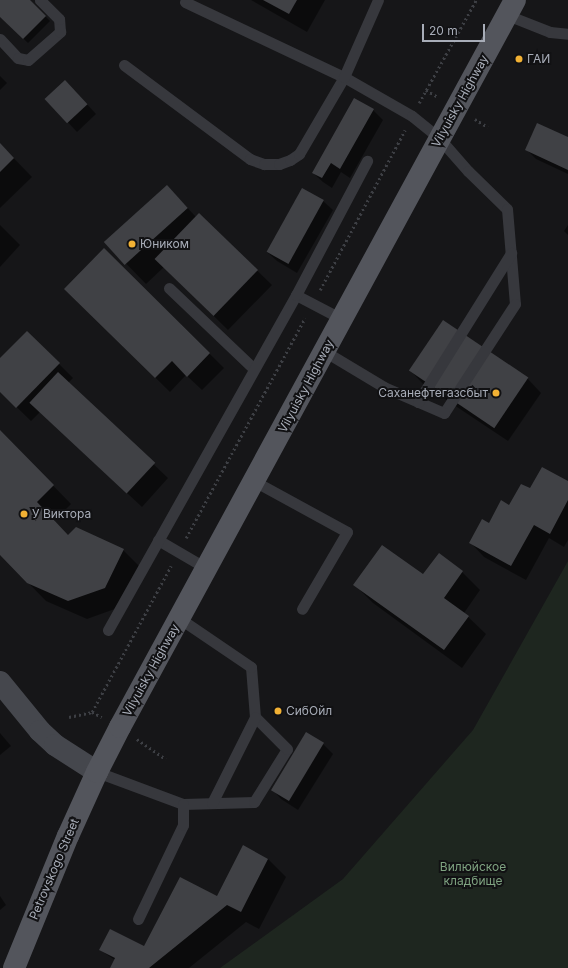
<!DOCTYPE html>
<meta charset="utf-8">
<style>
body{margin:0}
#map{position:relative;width:568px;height:968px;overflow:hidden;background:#161618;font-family:Inter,sans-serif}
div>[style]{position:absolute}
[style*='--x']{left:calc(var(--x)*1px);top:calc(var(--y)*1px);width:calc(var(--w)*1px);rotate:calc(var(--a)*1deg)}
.green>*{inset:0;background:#1e261f}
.shadow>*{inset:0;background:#0007}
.building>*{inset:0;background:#404145;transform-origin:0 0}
.path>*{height:2.5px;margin-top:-1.25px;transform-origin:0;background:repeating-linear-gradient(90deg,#3d3f44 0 2px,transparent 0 5px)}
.service>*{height:11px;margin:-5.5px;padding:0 5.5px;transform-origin:5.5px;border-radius:5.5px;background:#37383d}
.secondary>*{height:22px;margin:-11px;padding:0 11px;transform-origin:11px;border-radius:11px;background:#45474d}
.primary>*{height:22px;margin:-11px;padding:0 11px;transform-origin:11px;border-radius:11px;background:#53555c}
.dots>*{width:11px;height:11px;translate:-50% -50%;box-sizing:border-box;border:2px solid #111113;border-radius:50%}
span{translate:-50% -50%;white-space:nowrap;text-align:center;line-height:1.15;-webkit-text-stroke:4px #111113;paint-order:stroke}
.poi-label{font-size:12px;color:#a8adb8}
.left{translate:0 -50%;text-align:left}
.right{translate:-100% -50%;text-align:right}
.street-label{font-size:12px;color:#a8adb8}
.park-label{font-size:12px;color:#7fa381}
.scale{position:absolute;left:422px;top:24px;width:63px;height:18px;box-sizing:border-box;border:2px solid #a8adb8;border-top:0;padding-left:5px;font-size:12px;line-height:14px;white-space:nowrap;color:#a8adb8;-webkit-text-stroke:3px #111113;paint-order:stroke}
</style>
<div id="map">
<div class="green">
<i style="clip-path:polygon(568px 561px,568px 968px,220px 968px,343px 879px,473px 730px)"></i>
</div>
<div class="shadow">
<i style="clip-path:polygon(0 0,29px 0,50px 21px,28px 43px,0 16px)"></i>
<i style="clip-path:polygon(251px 0,325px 0,307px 32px)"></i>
<i style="clip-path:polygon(0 76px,7px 83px,0 90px)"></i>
<i style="clip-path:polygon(75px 91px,96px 114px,77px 132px,46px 99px)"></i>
<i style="clip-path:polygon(373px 110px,383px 120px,350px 178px,341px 172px,332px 188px,323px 182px,313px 173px)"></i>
<i style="clip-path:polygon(568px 138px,568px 174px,536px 159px,526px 149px)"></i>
<i style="clip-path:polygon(0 144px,32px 177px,0 208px)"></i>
<i style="clip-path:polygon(167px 186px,196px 217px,199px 214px,272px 285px,228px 330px,164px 267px,146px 284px,107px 244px)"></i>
<i style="clip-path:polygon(323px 201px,333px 210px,297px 273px,277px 261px,267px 252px)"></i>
<i style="clip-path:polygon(0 225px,20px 245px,0 267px)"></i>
<i style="clip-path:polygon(568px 225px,568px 235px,564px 231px)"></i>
<i style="clip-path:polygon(104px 249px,224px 368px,202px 390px,186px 375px,170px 392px,65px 289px)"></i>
<i style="clip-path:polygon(27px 332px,73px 378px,68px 383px,168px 478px,142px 507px,40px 412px,31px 421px,0 391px,0 360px)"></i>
<i style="clip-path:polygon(410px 370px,527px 378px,541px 393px,508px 441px,424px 385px)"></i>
<i style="clip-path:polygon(0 431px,71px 504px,54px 521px,68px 536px,123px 550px,141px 568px,123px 606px,87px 619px,46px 601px,0 554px)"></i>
<i style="clip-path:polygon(568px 482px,568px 540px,564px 547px,549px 538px,526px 580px,484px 557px,470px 542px,510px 506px)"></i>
<i style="clip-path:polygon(462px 572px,480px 590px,464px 613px,486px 634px,462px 668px,373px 603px,355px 585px)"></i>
<i style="clip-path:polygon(0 733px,11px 746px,0 755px)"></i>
<i style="clip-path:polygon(307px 734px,323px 744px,333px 754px,298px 810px,281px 799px,272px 789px)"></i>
<i style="clip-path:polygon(268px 859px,286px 877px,259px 929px,246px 922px,189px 968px,111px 968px,115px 960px,100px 950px,145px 948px,217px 898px)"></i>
<i style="clip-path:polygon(0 896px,6px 905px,0 910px)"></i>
</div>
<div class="building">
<i style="clip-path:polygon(0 0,30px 0,46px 16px,23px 39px,0 17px)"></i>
<i style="clip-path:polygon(263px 0,297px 0,289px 14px)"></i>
<i style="left:65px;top:80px;width:33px;height:28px;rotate:47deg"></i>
<i style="clip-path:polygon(354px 98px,374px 109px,340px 169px,331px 163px,322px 178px,312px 173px)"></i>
<i style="clip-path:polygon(537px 123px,568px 137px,568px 170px,525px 150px)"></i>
<i style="clip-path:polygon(0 143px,14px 158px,0 172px)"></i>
<i style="left:167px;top:185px;width:31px;height:85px;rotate:48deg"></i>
<i style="left:302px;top:188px;width:25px;height:73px;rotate:29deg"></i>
<i style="left:199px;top:213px;width:82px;height:64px;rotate:44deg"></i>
<i style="clip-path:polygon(104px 248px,210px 353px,187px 377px,172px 361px,155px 378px,64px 289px)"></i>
<i style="left:443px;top:320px;width:103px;height:61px;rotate:34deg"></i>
<i style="clip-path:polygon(27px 331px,60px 363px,16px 408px,0 392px,0 358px)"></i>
<i style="left:58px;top:372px;width:133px;height:42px;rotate:43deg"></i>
<i style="clip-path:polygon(0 430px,54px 485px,37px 502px,68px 535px,76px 527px,124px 549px,105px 588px,68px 601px,27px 583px,0 555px)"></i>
<i style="clip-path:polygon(542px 467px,568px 481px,568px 500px,550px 534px,534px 525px,511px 566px,469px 543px,482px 519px,489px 523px,501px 500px,509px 505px,521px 484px,530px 488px)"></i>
<i style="clip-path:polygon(382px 545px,423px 574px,439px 553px,463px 571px,444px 598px,469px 616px,444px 650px,353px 585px)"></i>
<i style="left:306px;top:732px;width:21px;height:68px;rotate:31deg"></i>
<i style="clip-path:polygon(243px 845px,268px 859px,241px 912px,227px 905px,149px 968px,110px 968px,115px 958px,99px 950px,110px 929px,144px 946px,180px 877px,217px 896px)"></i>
</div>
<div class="path">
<i style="--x:426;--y:90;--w:14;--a:30"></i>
<i style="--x:419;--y:103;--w:118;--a:-61"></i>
<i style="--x:475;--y:119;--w:15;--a:32"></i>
<i style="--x:320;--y:290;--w:181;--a:-62"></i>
<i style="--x:186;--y:538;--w:250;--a:-61.6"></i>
<i style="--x:92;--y:712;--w:11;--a:27"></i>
<i style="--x:69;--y:717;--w:24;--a:-12"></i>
<i style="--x:92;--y:712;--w:166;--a:-61.6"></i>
<i style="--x:137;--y:739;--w:35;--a:35"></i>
</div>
<div class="service">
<i style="--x:185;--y:2;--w:176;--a:25.3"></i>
<i style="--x:344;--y:77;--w:78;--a:29.8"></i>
<i style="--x:412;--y:116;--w:35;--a:39"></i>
<i style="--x:439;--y:138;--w:44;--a:48.7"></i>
<i style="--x:468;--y:171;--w:54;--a:44.3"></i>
<i style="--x:507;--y:209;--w:95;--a:85.2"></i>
<i style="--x:515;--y:304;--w:130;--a:123.1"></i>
<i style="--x:444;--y:413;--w:65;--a:-156.6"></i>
<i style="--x:384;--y:387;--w:70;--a:-149"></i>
<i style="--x:507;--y:15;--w:46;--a:21.6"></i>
<i style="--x:550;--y:32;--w:18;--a:6"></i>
<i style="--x:0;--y:39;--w:26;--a:47"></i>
<i style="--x:18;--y:58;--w:10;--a:11"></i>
<i style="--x:28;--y:60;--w:43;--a:-41.2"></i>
<i style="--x:60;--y:32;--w:13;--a:-94"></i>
<i style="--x:59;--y:19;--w:27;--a:-135"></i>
<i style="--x:124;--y:65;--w:157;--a:36.7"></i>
<i style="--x:250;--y:159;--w:15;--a:20"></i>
<i style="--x:264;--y:164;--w:15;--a:0"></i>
<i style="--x:279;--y:164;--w:12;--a:-20"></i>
<i style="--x:290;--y:160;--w:11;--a:-34"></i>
<i style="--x:299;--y:154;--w:89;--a:-59.7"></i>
<i style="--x:344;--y:77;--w:84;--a:-66.2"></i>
<i style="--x:169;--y:288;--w:117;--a:43.6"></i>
<i style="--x:296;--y:295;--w:52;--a:27.6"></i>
<i style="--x:418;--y:402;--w:176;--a:-58"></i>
<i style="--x:254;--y:481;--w:106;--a:28.7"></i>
<i style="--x:347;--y:532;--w:89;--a:120.3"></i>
<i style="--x:158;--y:540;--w:56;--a:30.3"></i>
<i style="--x:108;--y:630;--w:384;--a:-60.7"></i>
<i style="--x:296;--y:295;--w:152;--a:-62.1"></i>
<i style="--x:97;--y:772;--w:92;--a:20.4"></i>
<i style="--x:183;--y:804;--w:71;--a:-1.6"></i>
<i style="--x:254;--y:802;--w:62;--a:-58.1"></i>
<i style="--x:287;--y:749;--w:45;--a:-135"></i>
<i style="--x:255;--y:717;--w:50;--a:-94.6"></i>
<i style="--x:251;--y:667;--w:87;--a:-145.8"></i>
<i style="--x:212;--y:803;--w:96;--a:-63.4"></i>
<i style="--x:138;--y:919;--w:104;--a:-64.4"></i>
<i style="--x:183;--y:825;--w:21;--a:-90"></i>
</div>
<div class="secondary">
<i style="--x:0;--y:682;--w:63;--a:50.8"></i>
<i style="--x:40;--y:731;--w:21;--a:43"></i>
<i style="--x:55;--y:745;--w:50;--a:32.7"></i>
</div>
<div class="primary">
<i style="--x:14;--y:968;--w:143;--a:-67.8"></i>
<i style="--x:68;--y:836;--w:70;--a:-65.6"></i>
<i style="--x:97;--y:772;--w:51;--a:-62.9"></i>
<i style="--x:120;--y:727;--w:827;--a:-61.48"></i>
</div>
<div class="dots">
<i style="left:519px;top:59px;background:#f2b134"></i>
<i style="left:132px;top:244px;background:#f2b134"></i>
<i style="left:496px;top:393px;background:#f2b134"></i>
<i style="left:24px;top:514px;background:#f2b134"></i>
<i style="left:278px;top:711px;background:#f2b134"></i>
</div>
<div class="poi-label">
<span class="left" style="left:527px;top:59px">ГАИ</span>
<span class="left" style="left:140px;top:244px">Юником</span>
<span class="right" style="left:488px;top:393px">Саханефтегазсбыт</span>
<span class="left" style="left:32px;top:514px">У Виктора</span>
<span class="left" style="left:286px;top:711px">СибОйл</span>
</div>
<div class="street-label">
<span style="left:460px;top:101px;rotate:-61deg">Vilyuisky Highway</span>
<span style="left:306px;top:386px;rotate:-62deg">Vilyuisky Highway</span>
<span style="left:151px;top:670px;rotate:-61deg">Vilyuisky Highway</span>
<span style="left:54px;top:869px;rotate:-67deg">Petrovskogo Street</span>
</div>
<div class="park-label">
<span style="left:473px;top:874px">Вилюйское<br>кладбище</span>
</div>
<div class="scale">20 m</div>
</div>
